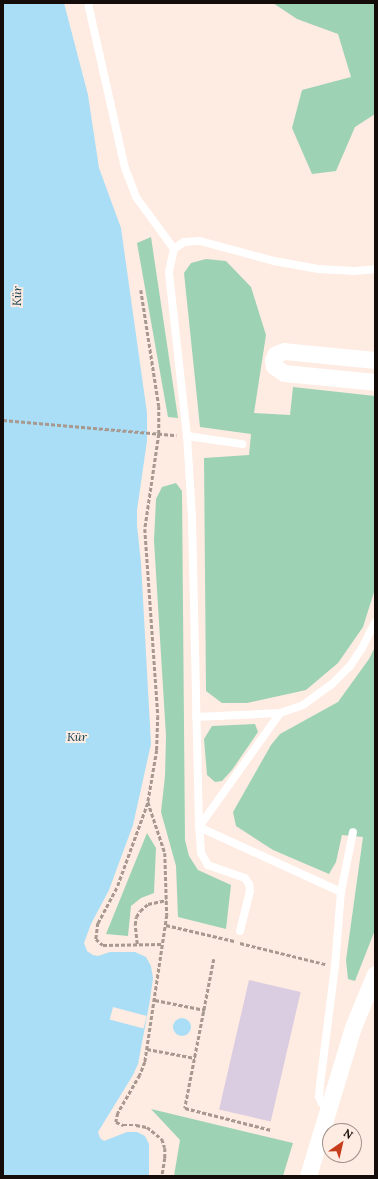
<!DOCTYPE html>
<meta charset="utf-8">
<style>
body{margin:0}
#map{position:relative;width:378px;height:1179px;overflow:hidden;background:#feebe1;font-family:Lora,serif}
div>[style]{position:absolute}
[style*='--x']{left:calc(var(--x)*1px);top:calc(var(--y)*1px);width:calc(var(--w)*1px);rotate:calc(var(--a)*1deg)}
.green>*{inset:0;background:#9dd3b4}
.water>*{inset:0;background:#a9def6}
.round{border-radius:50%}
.pier>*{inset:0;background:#feebe1;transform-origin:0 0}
.building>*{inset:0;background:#dacce1;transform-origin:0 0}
.path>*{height:2.5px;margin-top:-1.25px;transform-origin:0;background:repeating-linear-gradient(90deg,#a79890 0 4px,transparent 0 6px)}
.service>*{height:8px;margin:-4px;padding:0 4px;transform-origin:4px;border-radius:4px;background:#fff}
.minor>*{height:17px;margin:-8.5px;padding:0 8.5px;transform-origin:8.5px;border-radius:8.5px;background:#fff}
span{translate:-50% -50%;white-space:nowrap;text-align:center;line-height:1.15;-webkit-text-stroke:4px #feebe1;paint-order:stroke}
.water-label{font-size:12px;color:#0f3b4b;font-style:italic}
.frame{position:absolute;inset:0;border:4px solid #140c08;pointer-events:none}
.north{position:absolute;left:322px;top:1123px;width:40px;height:40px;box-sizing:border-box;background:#feebe1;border:1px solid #a0928a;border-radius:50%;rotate:34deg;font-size:11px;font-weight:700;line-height:16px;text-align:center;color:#140c08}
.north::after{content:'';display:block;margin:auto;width:14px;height:18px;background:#c73d1b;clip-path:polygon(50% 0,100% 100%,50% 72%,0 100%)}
</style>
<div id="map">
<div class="green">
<i style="clip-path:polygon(273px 3px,375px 3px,375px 114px,355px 127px,336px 171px,312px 174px,292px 128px,302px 90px,351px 77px,338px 34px,297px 19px)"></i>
<i style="clip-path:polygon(151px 237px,178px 418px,168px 417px,137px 243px)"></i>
<i style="clip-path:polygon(206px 259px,226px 261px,251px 287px,266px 335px,254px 413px,290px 415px,293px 387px,375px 396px,375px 589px,363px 627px,338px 663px,306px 690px,247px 703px,222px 703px,206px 691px,204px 458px,249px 455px,251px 434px,200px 427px,184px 273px,191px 263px)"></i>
<i style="clip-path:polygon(176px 483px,182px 491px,185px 840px,189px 856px,198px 870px,231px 885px,226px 929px,178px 917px,176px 866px,161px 812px,165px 776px,166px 736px,154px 541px,156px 499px,162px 487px)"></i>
<i style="clip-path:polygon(375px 647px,375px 930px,355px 981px,348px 979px,346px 960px,363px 837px,342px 835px,336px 862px,329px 874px,273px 850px,236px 826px,233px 812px,271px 745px,280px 734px,338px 702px,369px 659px)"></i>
<i style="clip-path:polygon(255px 724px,258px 732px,232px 770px,222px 781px,215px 782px,207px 775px,204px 739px,212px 726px)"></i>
<i style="clip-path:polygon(147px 833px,156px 848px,154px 893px,141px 898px,131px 906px,128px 936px,106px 934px)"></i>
<i style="clip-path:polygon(151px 1109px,293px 1143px,283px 1176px,174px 1176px,180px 1140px)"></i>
</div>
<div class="water">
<i style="clip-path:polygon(3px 3px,64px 3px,88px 95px,99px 168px,121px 228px,147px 413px,147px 441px,137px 510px,137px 525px,141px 563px,151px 744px,133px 825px,109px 890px,91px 924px,84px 943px,87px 951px,93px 955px,98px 956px,110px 952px,135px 952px,146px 957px,151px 966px,153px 978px,150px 1000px,138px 1064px,133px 1075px,98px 1132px,100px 1138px,104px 1141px,127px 1132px,137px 1132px,145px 1136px,149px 1144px,149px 1176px,3px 1176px)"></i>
<i class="round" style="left:173px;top:1018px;width:18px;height:18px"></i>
</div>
<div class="pier">
<i style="left:113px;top:1007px;width:35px;height:13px;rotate:15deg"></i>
</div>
<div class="building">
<i style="left:249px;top:980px;width:53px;height:133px;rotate:13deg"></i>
</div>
<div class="path">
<i style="--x:141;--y:290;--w:117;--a:81.2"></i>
<i style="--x:159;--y:406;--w:28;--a:90"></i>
<i style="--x:159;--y:434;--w:96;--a:98.4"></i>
<i style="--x:145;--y:529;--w:187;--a:86"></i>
<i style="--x:158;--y:716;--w:34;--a:92"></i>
<i style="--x:157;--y:750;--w:53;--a:99.8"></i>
<i style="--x:148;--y:802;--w:54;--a:71.6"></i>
<i style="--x:165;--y:853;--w:62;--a:88.2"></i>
<i style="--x:167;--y:915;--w:149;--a:98.5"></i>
<i style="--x:145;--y:1062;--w:14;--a:111"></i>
<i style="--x:140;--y:1075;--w:44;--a:120.1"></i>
<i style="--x:118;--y:1113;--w:9;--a:103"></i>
<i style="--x:116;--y:1122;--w:8;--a:23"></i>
<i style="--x:123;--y:1125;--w:13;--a:0"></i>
<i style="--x:136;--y:1125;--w:11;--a:10"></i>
<i style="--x:147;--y:1127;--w:19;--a:39"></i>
<i style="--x:162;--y:1139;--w:9;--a:72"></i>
<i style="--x:165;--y:1148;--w:10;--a:90"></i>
<i style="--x:165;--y:1158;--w:18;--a:99"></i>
<i style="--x:3;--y:420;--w:174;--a:5"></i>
<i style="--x:148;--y:803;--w:90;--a:110"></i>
<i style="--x:117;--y:888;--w:40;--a:118"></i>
<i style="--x:98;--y:923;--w:16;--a:97"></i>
<i style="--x:96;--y:939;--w:9;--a:41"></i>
<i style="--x:103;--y:945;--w:60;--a:-1"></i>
<i style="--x:166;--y:925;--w:70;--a:13.2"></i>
<i style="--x:240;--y:943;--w:88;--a:13.9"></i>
<i style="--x:137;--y:944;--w:19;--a:-96"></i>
<i style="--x:135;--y:925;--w:8;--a:-83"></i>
<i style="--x:136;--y:917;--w:7;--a:-56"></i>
<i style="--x:140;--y:911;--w:11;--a:-41"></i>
<i style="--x:148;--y:904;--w:19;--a:-12"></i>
<i style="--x:214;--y:959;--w:152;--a:101"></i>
<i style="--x:185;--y:1108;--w:89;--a:14.3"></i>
<i style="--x:155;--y:1000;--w:51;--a:11.3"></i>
<i style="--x:147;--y:1049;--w:49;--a:10.6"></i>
</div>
<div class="service">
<i style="--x:88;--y:3;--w:169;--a:77.4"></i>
<i style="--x:125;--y:168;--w:31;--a:69"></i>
<i style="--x:136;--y:197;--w:64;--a:53.8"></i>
<i style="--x:187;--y:436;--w:56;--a:8.3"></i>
<i style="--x:196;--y:717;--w:84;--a:-2.7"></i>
<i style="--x:280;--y:713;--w:24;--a:-19"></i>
<i style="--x:303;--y:705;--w:34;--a:-36"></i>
<i style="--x:331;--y:685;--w:27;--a:-45"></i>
<i style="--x:350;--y:666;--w:22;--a:-56"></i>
<i style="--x:362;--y:648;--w:28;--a:-63"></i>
<i style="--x:341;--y:892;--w:156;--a:-155.4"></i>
<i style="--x:199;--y:827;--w:310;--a:-91.3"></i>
<i style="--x:192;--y:517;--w:81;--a:-93.5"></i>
<i style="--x:187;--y:436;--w:165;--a:-96.3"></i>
<i style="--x:169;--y:272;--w:24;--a:-78"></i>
<i style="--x:174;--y:249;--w:12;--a:-35"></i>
<i style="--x:184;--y:242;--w:16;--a:-4"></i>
<i style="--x:200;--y:241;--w:77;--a:15.1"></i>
<i style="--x:274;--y:261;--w:45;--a:10.3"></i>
<i style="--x:318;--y:269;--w:36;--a:3"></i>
<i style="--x:354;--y:271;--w:21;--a:-5"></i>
<i style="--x:240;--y:931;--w:41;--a:-76"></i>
<i style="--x:250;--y:891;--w:7;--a:-98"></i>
<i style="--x:249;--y:884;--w:7;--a:-124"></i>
<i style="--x:245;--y:878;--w:39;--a:-161"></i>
<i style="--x:208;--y:865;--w:14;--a:-120"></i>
<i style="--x:201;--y:853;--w:26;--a:-94"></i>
<i style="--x:199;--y:827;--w:140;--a:-54.6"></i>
<i style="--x:329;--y:1106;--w:8;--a:-157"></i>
<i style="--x:322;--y:1103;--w:7;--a:-117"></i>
<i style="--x:319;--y:1097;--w:12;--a:-85"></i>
<i style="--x:320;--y:1085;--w:120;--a:-82.8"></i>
<i style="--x:335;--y:966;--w:74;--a:-85.4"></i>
<i style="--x:341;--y:892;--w:61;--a:-78.7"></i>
</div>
<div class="minor">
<i style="--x:375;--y:360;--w:91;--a:-174.4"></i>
<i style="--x:284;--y:351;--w:9;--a:159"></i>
<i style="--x:276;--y:354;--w:7;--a:117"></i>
<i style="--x:273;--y:360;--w:6;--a:81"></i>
<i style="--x:274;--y:366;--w:12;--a:35"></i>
<i style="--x:284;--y:373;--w:91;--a:5.6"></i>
<i style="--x:308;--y:1176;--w:156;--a:-73.2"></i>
<i style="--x:353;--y:1027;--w:57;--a:-67.5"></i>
</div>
<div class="water-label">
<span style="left:17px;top:296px;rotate:-89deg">Kür</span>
<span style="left:77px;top:737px">Kür</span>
</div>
<div class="frame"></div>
<div class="north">N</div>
</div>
